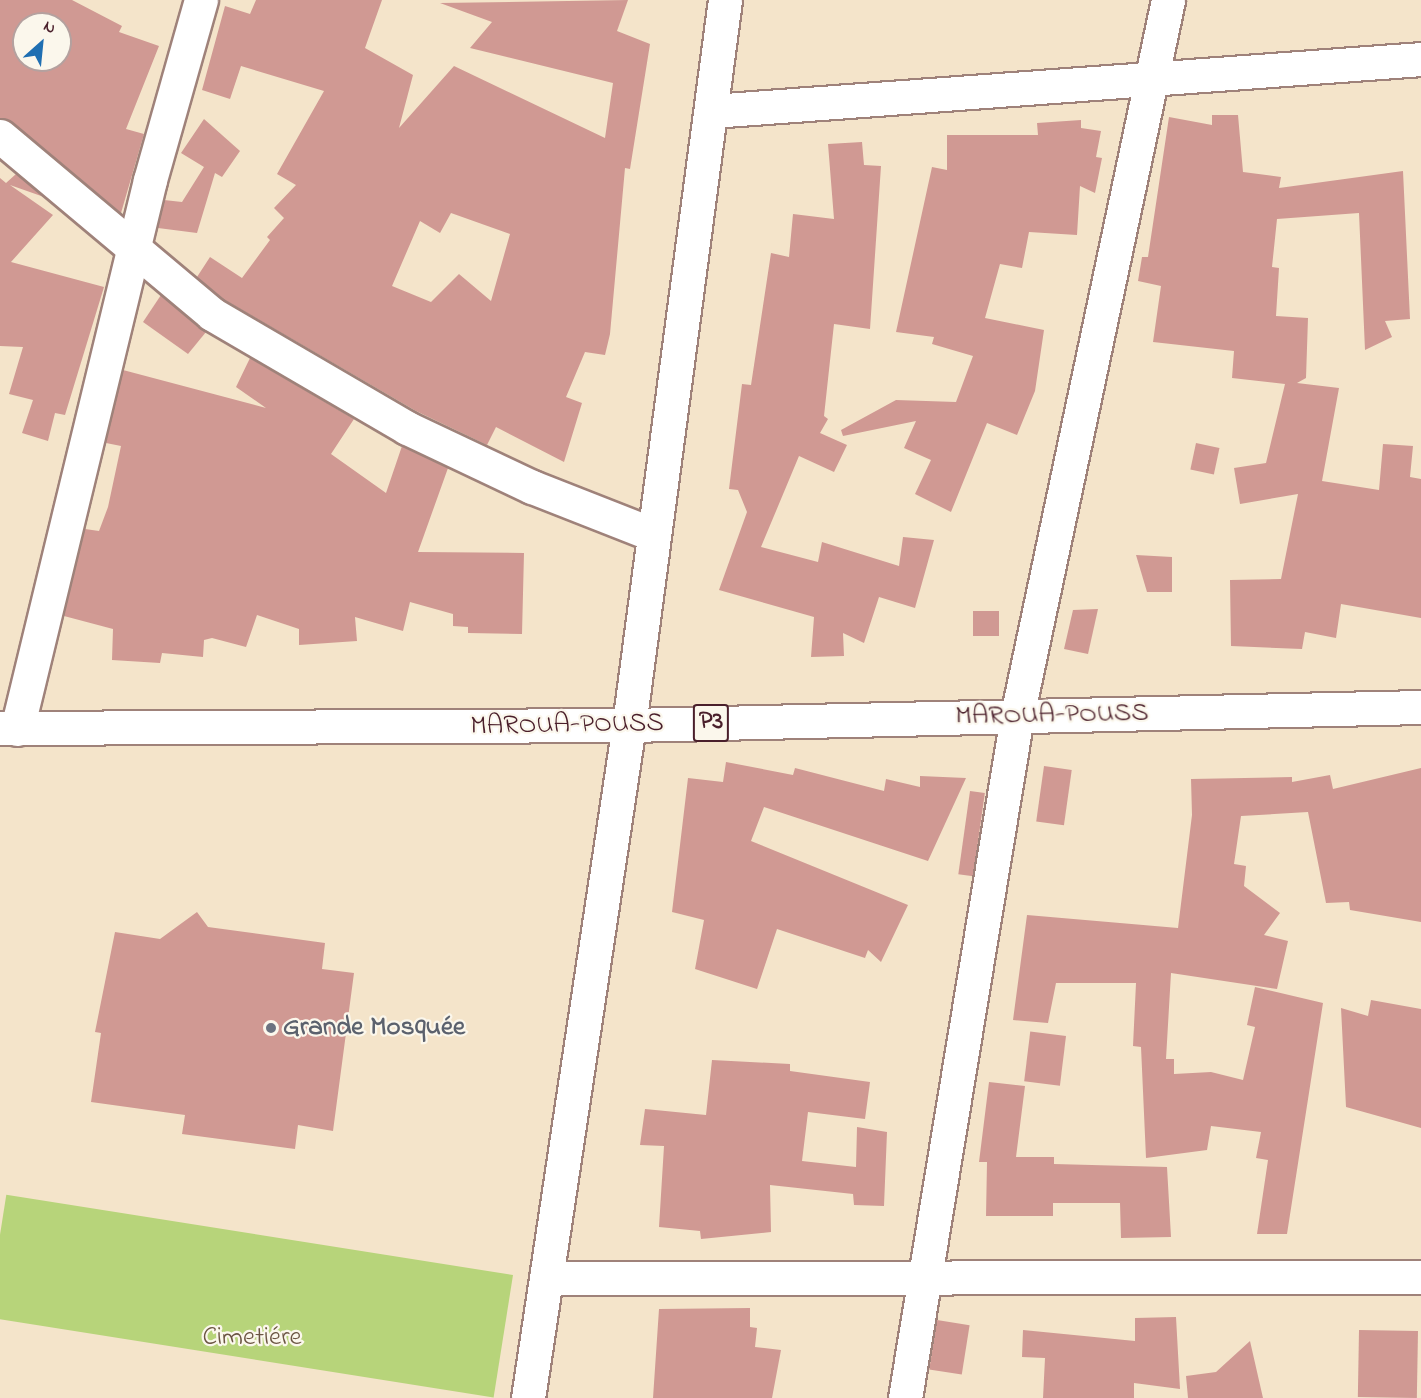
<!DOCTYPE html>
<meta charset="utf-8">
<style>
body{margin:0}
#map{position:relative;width:1421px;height:1398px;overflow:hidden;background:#f4e4ca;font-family:"Indie Flower",sans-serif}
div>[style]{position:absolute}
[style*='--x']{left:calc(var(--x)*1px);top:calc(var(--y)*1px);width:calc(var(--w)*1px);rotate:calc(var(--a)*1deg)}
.green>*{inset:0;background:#b7d47a;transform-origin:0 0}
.building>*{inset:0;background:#d09993;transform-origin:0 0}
.roads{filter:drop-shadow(2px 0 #9f827a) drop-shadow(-2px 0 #9f827a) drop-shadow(0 2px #9f827a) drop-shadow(0 -2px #9f827a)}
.minor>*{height:33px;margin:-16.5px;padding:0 16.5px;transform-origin:16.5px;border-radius:16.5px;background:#fff}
.secondary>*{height:33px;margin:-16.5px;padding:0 16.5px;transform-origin:16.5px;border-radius:16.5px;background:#fff}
.primary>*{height:33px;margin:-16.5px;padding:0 16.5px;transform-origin:16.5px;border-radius:16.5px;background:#fff}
.dots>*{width:16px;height:16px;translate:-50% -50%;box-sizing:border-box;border:3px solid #fbf7ec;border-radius:50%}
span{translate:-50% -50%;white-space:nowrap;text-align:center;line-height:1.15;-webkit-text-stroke:4.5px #fbf7ec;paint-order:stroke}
.shield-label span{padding:2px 4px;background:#fbf7ec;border:2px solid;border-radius:4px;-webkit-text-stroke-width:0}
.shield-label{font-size:26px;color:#4a1f2b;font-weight:700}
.street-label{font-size:27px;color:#4a1f2b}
.worship-label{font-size:27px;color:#5b616d;font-weight:700}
.left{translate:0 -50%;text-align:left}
.park-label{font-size:27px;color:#6b5543}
.north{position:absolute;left:12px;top:12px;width:60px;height:60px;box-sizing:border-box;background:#fbf7ec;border:2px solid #b4a19f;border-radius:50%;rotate:27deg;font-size:16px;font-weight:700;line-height:24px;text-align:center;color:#4a1f2b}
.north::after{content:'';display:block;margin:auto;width:21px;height:27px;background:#1f6fb2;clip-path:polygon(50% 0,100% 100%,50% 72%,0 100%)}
</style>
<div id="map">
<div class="green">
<i style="left:513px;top:1275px;width:124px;height:513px;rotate:99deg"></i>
</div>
<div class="building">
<i style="clip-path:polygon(evenodd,0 0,72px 0,122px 26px,119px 32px,159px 46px,126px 129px,144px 134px,121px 213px,12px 122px,0 118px,0 0,24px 24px,60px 24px,60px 60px,24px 60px,24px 24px)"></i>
<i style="clip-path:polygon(evenodd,256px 0,382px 0,365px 48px,413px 75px,399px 128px,454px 66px,605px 138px,613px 83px,470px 48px,492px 22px,440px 3px,628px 0,617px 31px,650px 44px,630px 169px,625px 168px,610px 334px,605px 355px,585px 352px,566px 397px,582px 403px,564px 462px,496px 427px,487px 445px,416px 411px,223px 299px,197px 277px,210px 257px,242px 278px,270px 240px,267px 237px,284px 218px,274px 208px,296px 185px,277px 174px,324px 91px,241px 66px,230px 99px,202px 90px,225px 6px,250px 14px,256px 0,451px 213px,510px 234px,491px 301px,459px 274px,431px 302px,392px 286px,420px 221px,440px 233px,451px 213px)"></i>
<i style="clip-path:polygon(1212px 115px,1238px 115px,1243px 172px,1281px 177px,1279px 188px,1403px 171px,1410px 319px,1385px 321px,1392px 337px,1365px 350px,1359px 213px,1277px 219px,1272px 267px,1279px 268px,1276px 316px,1308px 318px,1306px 378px,1297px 383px,1339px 388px,1322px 481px,1379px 490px,1383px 444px,1413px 446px,1410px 477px,1421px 479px,1421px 618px,1341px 604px,1336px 638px,1305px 632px,1302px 649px,1231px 646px,1230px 580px,1281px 579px,1298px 494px,1240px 504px,1234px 468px,1266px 463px,1285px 384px,1232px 378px,1234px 351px,1153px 342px,1161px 286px,1138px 281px,1142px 257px,1148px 257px,1169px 117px,1212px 125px)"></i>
<i style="clip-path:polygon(204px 119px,240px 151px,222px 177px,215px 173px,197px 233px,158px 228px,164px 200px,182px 202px,204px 167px,181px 153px)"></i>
<i style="clip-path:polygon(1081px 120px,1081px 128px,1101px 131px,1096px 157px,1102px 158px,1095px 193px,1080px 186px,1077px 235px,1029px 232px,1022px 268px,1000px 264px,985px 318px,1044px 330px,1035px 391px,1017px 435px,987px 423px,951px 512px,915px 494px,931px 460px,904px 448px,916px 421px,843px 436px,841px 430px,896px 400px,956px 402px,973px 356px,932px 344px,934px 337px,896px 332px,932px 167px,947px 170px,947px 135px,1038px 135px,1037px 123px)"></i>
<i style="clip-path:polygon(862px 142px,864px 165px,881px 166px,870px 329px,834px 324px,824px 416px,828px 419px,820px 433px,847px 445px,834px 472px,799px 456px,761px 547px,818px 562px,822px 542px,899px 566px,903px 537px,934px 540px,915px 608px,879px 597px,864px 643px,843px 633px,844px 656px,811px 657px,814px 617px,719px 590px,747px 512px,738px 490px,729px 489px,742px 384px,751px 385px,771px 253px,789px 257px,793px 214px,834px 219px,828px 144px)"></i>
<i style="clip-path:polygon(16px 174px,44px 197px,10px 185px,53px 215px,11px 262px,104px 287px,65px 415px,55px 413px,48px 441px,22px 433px,33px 400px,9px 394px,23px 347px,0 346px,0 178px,6px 183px)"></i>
<i style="clip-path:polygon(161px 295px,206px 332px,188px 354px,143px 322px)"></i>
<i style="clip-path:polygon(250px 358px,354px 419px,331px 454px,386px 493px,402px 446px,448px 468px,418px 552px,524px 553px,522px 634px,468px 633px,468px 627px,453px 626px,453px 614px,410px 602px,403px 631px,355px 617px,357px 641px,299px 645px,299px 629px,257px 615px,246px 647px,212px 638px,204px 640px,203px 657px,162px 653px,160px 663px,112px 660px,113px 629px,64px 616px,85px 529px,99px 531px,108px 507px,121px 446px,106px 443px,123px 370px,266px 408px,236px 387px)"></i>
<i style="left:1196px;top:443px;width:24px;height:27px;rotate:12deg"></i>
<i style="clip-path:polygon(1136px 555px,1172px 557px,1172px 592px,1147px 592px)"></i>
<i style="clip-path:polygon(1098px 609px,1088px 654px,1064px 649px,1073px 610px)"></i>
<i style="left:973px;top:611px;width:26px;height:25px"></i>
<i style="clip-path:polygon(726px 762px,793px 775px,795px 768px,884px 791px,886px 779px,920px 787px,920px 776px,966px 778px,928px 861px,764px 807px,751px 841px,908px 905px,881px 962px,868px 950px,865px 958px,777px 929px,757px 989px,695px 969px,704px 920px,672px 912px,688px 778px,723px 782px)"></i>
<i style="left:1044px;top:766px;width:28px;height:56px;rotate:8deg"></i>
<i style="clip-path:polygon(1421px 768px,1421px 922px,1350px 910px,1349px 902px,1326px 903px,1308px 812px,1241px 816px,1234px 864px,1246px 866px,1244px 886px,1280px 913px,1264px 935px,1288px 941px,1277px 989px,1171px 973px,1166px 1059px,1174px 1059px,1174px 1074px,1211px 1072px,1243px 1080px,1255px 1027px,1247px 1025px,1255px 987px,1323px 1003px,1287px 1234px,1257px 1234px,1268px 1160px,1256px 1158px,1261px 1132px,1211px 1126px,1207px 1150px,1146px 1158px,1141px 1047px,1133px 1046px,1136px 983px,1056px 983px,1048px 1023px,1013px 1020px,1027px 915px,1178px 928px,1192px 815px,1191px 779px,1292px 777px,1292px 782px,1330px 775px,1333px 789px)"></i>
<i style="left:970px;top:791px;width:15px;height:84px;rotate:8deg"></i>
<i style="clip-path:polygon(197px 912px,208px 927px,325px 943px,322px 969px,354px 973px,333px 1131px,298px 1125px,295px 1149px,182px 1134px,185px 1115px,91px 1102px,101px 1033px,95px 1032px,115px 932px,160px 939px)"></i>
<i style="clip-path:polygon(1371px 1000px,1421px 1009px,1421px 1128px,1346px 1107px,1341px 1008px,1368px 1016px)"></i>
<i style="left:1066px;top:1036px;width:50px;height:36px;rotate:97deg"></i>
<i style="clip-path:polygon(712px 1060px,790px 1064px,790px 1071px,870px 1082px,865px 1119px,808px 1112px,802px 1161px,856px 1167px,857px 1127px,887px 1132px,884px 1206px,854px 1205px,853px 1194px,770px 1185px,771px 1232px,701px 1239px,700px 1231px,659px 1227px,664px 1146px,640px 1145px,645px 1109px,706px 1115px)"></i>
<i style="clip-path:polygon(989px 1082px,1025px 1086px,1016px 1157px,1054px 1157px,1054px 1164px,1167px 1167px,1171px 1237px,1121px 1238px,1120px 1203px,1053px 1203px,1053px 1216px,986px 1216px,987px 1162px,979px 1162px)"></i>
<i style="clip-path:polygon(750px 1308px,750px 1327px,757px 1328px,755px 1347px,781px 1350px,772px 1398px,653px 1398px,659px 1309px)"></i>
<i style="clip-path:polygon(1176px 1317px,1180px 1389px,1134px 1383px,1134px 1398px,1043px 1398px,1045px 1358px,1022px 1357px,1023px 1330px,1135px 1341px,1135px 1318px)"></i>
<i style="left:937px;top:1320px;width:33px;height:50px;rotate:9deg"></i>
<i style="left:1418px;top:1331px;width:67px;height:59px;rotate:91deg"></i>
<i style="clip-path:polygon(1250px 1341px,1263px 1398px,1188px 1398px,1186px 1376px,1216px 1372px)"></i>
</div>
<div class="roads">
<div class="minor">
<i style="--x:712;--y:111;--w:711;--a:-4.19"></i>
<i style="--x:0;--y:136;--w:277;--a:40"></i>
<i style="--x:212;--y:314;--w:226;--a:30.3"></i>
<i style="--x:407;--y:428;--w:138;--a:25.3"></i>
<i style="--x:532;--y:487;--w:129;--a:21.4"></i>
<i style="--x:17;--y:729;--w:565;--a:-76.38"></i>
<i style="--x:150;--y:180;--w:187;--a:-74.2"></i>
<i style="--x:546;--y:1278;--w:875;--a:-0.07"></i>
<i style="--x:905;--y:1398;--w:691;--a:-80.67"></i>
<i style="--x:1017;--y:716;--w:732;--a:-78.09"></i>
</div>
<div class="secondary">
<i style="--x:528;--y:1398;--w:681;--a:-81.47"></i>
<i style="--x:629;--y:725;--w:731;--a:-82.46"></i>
</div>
<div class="primary">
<i style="--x:0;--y:728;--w:629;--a:-0.27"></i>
<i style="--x:629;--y:725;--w:792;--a:-1.3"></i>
</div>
</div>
<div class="dots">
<i style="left:271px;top:1028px;background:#6b7280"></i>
</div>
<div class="shield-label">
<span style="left:711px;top:723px">P3</span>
</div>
<div class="street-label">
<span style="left:1052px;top:715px;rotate:-1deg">MAROUA-POUSS</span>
<span style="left:567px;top:725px;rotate:-1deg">MAROUA-POUSS</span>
</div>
<div class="worship-label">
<span class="left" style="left:283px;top:1028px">Grande Mosquée</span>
</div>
<div class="park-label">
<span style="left:252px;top:1338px">Cimetiére</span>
</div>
<div class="north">N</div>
</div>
